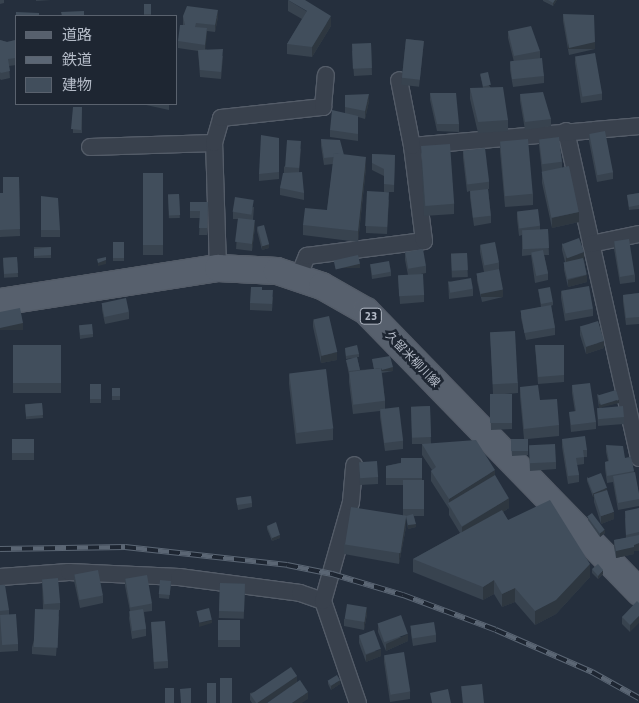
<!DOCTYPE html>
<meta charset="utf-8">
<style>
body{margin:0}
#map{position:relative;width:639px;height:703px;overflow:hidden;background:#252f3d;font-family:"Titillium Web","Noto Sans JP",sans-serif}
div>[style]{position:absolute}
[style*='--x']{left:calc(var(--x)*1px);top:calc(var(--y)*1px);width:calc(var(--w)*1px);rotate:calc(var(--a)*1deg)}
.roads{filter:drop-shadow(1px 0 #545c68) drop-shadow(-1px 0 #545c68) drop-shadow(0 1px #545c68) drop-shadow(0 -1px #545c68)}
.street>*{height:16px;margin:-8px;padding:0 8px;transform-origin:8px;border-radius:8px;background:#39414d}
.primary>*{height:26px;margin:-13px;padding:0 13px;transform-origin:13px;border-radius:13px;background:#57606d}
.rail>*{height:5.5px;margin-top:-2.75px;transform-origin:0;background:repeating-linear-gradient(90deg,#1e2632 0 11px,#5b6674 0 22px);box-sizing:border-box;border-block:1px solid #5b6674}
.wall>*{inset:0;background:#38434f;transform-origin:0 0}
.shaded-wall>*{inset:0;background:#2e3740;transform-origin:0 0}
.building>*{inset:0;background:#414e5c;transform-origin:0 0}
span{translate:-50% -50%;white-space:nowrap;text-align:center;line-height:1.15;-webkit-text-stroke:5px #1e2632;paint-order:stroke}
.shield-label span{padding:1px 4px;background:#1e2632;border:1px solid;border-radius:4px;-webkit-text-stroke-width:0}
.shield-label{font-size:11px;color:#b5bcc8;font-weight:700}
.street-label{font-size:12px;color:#b5bcc8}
.legend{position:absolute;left:15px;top:15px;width:162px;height:90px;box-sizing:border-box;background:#1e2632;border:1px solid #5a626e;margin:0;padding:6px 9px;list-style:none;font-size:15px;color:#b5bcc8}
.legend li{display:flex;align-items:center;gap:10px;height:25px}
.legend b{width:25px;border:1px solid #5a626e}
</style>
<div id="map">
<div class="roads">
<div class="street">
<i style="--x:566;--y:131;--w:335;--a:77.4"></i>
<i style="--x:412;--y:146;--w:228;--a:-5"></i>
<i style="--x:90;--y:147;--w:124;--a:-1.8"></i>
<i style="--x:591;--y:244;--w:49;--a:-11.8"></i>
<i style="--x:218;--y:268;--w:125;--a:-91.8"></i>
<i style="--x:214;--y:143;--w:26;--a:-74"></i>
<i style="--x:221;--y:118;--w:103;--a:-6.2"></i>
<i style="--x:323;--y:107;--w:32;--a:-85"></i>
<i style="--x:298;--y:278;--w:24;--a:-68"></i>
<i style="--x:307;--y:256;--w:118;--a:-7.3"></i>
<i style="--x:424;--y:241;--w:96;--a:-97.2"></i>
<i style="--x:412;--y:146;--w:67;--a:-101.1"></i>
<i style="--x:0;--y:577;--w:69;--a:-4.1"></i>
<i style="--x:69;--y:572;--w:110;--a:2.6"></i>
<i style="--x:179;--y:577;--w:122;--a:7.5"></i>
<i style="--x:300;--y:593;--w:24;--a:19"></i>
<i style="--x:323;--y:601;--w:108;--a:71.1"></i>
<i style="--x:323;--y:601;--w:103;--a:-74.2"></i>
<i style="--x:351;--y:502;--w:37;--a:-85"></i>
</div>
<div class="primary">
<i style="--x:0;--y:302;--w:221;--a:-8.9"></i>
<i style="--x:218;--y:268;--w:59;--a:2.9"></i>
<i style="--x:277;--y:271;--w:47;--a:18.4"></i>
<i style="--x:322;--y:286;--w:51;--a:29.6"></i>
<i style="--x:366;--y:311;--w:392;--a:45.8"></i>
</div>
</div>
<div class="rail">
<i style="--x:0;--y:549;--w:125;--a:-0.9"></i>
<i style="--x:125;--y:547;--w:163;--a:6.3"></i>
<i style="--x:287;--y:565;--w:46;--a:11.3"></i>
<i style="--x:332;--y:574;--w:74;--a:16.5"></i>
<i style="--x:403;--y:595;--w:99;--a:20.6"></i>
<i style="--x:496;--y:630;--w:105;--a:23.6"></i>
<i style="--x:592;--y:672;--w:54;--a:29"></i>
</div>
<div class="wall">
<i style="clip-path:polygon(0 0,4px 0,4px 3px,0 4px)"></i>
<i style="clip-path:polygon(36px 0,51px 0,36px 1px)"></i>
<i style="clip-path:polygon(288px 0,331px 26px,312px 57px,287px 54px,287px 44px,302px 19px,288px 11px)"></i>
<i style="clip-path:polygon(543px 0,557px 0,553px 6px,543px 1px)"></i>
<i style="left:144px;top:4px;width:7px;height:12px"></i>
<i style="clip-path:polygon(563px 14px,595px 49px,569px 55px,563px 21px)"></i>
<i style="clip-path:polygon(16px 16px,16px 65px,9px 66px,10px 78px,1px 80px,0 79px,0 40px,7px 42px,15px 40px)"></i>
<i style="clip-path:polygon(183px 16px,218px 17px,215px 32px,207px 31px,205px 49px,223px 56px,221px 79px,200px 77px,198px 51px,178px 48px,178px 41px,183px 25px)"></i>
<i style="clip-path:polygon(508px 31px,540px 51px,540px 58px,544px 76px,544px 83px,513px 87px,510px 70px,510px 62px,514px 62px,508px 38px)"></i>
<i style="left:406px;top:39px;width:18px;height:46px;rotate:6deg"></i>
<i style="clip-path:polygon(371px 43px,372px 75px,354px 76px,352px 51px)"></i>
<i style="clip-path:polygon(575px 56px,602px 93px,602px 100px,581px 103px,575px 63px)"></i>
<i style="clip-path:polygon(480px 74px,491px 88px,508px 120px,508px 131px,478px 133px,470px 99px,470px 88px,483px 88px)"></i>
<i style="clip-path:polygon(430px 93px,459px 124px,459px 132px,437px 131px,430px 100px)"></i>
<i style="clip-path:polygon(520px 94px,551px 119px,551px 126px,525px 130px,520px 101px)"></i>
<i style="clip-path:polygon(345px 95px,369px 101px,365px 119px,358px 117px,358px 141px,330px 137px,330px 130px,345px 113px)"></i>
<i style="clip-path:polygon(146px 104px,169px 104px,169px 110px,146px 105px)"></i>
<i style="left:73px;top:107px;width:9px;height:26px"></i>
<i style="clip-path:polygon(589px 134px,613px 172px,613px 179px,597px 182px,589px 141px)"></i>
<i style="clip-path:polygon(279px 138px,279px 179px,259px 181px,259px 174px)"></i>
<i style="clip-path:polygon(321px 139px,344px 155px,366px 168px,358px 242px,303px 235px,303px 225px,327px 210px,333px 164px,324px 165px,321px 146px)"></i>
<i style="clip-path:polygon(539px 139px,562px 162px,562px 168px,579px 222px,552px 228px,542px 183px,542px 172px,548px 171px,542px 172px,539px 146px)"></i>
<i style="clip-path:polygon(500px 141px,533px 194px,533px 205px,505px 207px,500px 152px)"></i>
<i style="clip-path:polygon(421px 146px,454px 204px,454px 214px,424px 216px)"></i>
<i style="clip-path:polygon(301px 148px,299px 172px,304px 193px,304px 200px,280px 195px,280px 188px,284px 173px,284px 167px)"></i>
<i style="clip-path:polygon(463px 151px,489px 182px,489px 189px,488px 189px,491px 216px,491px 223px,474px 226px,470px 198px,470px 191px,467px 192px,463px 158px)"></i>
<i style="clip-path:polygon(372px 154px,395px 155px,394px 192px,384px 192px,384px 176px,372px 170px)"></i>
<i style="left:143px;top:173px;width:20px;height:82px"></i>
<i style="clip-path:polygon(19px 177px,20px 236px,0 237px,0 193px,3px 193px)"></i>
<i style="clip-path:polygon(639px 193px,639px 209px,629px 210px,627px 195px)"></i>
<i style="left:179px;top:194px;width:24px;height:11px;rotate:88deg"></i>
<i style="clip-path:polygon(41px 196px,60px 230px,60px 237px,41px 237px)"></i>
<i style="clip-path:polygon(389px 199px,387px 234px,366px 233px,366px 226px)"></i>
<i style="clip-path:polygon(190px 202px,208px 202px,207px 235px,199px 235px,200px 218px,190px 218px)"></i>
<i style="clip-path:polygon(254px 207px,253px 220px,255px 227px,252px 251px,236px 249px,238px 219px,233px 219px,233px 212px)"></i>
<i style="clip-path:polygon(517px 212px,540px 226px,540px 230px,548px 229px,549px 255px,544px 255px,548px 273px,548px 280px,535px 283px,531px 255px,522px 256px,522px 235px,519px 236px,517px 219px)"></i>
<i style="clip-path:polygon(257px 227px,269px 248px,262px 250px,257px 231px)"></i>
<i style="left:113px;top:242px;width:11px;height:19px"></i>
<i style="clip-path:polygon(614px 242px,635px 275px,635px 282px,620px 284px,614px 249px)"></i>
<i style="clip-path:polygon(562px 243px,584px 259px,587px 282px,568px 287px,564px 270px,564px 263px,565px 262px,562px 250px)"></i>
<i style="clip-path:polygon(480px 245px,499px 263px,499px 270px,503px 297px,482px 302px,477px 281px,477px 274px,484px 272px,480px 252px)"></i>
<i style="left:51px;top:247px;width:11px;height:17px;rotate:90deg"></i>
<i style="clip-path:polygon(405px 252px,426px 266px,426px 273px,421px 274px,424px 295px,424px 302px,400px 304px,398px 276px,408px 275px,405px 260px)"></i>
<i style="left:467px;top:253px;width:24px;height:16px;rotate:88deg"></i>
<i style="left:17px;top:257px;width:20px;height:14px;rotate:87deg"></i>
<i style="clip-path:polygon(370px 264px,391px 272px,391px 276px,372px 279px)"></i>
<i style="clip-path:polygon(448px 281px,473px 289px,473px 296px,449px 299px)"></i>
<i style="clip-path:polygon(538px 289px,553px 302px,553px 305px,551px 306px,555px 328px,555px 335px,526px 340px,521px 318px,521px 311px,541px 307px)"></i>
<i style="clip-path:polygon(262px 290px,273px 297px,272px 311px,250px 310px,250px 303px)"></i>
<i style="clip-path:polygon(561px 291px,593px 309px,593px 316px,565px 321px,561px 298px)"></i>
<i style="clip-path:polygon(639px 293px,639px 324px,626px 325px,623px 302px,623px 295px)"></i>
<i style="clip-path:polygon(102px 303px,129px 312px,129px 319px,105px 324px,102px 310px)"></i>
<i style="clip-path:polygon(313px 320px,337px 360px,321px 363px,313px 327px)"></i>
<i style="clip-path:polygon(79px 326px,93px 334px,93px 337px,80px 339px)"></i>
<i style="clip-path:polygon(580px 328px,604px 348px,586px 354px,580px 335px)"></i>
<i style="clip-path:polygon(490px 332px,518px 383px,518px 393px,505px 394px,512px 394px,512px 429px,491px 430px,490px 394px,493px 394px)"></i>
<i style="left:61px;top:345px;width:48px;height:48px;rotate:90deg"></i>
<i style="clip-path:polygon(535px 345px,564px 375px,564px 382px,538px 384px)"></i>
<i style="clip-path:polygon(345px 348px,359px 354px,359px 357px,357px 357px,360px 370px,374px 369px,372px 359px,393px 371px,382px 373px,385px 401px,385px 409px,403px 441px,403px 449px,385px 451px,380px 417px,380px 411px,353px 414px,349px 382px,349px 375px,346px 360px,355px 358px,346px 359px)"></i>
<i style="clip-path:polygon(289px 374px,333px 429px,333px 440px,296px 444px,289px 384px)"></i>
<i style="left:90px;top:384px;width:11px;height:19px"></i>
<i style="clip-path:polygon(572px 385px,596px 422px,596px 429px,571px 432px,569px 412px,575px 412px,572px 393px)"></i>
<i style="clip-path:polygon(520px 387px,540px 400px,559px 425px,559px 436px,528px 439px,528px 455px,512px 456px,511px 440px,524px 439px,520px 397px)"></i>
<i style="left:120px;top:388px;width:12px;height:8px;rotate:90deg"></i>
<i style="clip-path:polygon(597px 394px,619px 403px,600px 407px,624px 417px,624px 424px,598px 426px,597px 408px,599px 408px)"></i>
<i style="left:42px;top:403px;width:15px;height:17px;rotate:86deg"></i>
<i style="clip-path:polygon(430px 406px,431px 444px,495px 476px,509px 508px,503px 512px,508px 520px,590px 577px,556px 614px,535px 625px,515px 602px,502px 607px,494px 594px,483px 600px,413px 572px,413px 559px,460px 533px,449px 515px,449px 509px,431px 481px,431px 471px,432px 470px,422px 455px,422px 444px,425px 444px,412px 444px,411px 407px)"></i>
<i style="left:12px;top:439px;width:22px;height:21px"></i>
<i style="clip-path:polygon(562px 439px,587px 450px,587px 457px,584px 457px,584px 464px,577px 465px,579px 475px,579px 482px,568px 484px,562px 447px)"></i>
<i style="clip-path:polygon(606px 445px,625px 458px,631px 457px,634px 472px,639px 494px,639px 506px,618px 510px,613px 482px,607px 483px,605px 469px,605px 462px,608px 461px,606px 452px)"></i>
<i style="clip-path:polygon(529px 446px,556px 462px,556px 469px,530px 471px)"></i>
<i style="clip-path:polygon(422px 458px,422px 480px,424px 480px,424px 516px,414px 516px,416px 527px,408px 529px,406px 516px,403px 516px,403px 485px,386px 485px,386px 466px)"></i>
<i style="clip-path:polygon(359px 462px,378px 477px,378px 484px,360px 485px)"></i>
<i style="clip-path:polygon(587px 477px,607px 490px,614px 519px,601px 524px,594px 502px,594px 497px,593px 497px,587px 481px)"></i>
<i style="clip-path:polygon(236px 499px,252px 503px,252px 507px,238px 510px)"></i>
<i style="clip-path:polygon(639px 508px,639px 551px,634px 551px,634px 554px,616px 558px,614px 547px,614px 540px,626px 538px,625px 518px)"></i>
<i style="clip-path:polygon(588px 517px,605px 533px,600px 537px,588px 520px)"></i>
<i style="clip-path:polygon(267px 526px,280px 538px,272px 541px,267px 529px)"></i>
<i style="clip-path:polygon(406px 527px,399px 564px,344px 554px,344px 544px)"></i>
<i style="clip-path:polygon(592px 569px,603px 574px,598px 579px,592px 573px)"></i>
<i style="clip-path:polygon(74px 574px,103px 596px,103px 603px,80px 608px,74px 581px)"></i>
<i style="clip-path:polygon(125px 578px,152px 604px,152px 611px,144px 612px,146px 629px,146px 636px,132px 639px,129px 618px,130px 611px,125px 586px)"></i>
<i style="clip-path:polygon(42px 579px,60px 603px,60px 610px,54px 610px,59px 617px,56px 656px,32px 654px,32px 647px,43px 609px)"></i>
<i style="left:220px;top:583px;width:25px;height:35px;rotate:2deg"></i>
<i style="clip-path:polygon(171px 584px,169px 599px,159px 598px,159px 594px)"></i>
<i style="clip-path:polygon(0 585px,9px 610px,9px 615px,18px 644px,18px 651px,0 652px)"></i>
<i style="clip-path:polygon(639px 603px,630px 632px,622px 624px,622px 617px)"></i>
<i style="clip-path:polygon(367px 614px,364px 630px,344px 626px,344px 619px)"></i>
<i style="left:218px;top:620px;width:22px;height:27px"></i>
<i style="clip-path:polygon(151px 622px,168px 661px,168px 668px,154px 669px)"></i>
<i style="clip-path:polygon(378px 625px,408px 641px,386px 651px,378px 632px)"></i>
<i style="clip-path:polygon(411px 627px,436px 635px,436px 642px,413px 646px,411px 634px)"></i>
<i style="clip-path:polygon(359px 636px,381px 656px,366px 662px,359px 643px)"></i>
<i style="clip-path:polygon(384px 655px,410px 692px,410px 699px,390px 702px,384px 662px)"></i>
<i style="clip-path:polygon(328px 681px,340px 684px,331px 690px,328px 684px)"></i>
<i style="clip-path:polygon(297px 683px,308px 699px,287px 689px,266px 703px,252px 703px,250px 700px,250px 693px)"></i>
</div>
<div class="shaded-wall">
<i style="clip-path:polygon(555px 0,557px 0,553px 6px,553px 3px)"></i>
<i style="clip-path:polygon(218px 10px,218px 17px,215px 32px,215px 25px)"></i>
<i style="clip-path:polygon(331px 16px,331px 26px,312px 57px,312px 47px)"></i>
<i style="clip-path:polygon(207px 28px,207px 35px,205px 52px,205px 45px)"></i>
<i style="left:595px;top:42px;width:7px;height:27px;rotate:90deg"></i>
<i style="clip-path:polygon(369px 94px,369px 101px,365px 119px,365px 111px)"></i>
<i style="clip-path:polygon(366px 157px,366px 168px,358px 242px,358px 231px)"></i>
<i style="clip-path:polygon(579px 212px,579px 222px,552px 228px,552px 218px)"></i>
<i style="clip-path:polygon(255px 220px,255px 227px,252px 251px,252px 244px)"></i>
<i style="clip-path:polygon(269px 244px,269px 248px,262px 250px,262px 246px)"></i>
<i style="clip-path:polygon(584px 252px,584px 260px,566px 265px,566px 258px)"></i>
<i style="clip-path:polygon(106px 260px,106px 264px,98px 266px,98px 263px)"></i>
<i style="left:360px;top:264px;width:4px;height:25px;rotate:90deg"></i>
<i style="clip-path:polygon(587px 275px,587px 282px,568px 287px,568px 280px)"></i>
<i style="left:503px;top:290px;width:7px;height:22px;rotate:90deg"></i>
<i style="left:23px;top:323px;width:7px;height:24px;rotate:90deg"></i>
<i style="clip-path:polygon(604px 341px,604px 348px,586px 354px,586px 347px)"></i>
<i style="clip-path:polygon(337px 352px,337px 360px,321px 363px,321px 356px)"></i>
<i style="left:393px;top:367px;width:4px;height:18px;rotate:90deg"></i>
<i style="clip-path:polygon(619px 400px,619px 403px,599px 408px,599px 404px)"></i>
<i style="clip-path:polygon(495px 470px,495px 481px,449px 505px,449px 499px)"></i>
<i style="clip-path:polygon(607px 488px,607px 492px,594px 495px,594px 497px,593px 497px,593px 493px)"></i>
<i style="clip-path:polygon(509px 498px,509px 508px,462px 537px,462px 527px)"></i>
<i style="clip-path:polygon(614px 512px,614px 519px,601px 524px,601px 516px)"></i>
<i style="clip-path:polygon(406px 516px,406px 527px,399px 564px,399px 553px)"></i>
<i style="clip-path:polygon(416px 524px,416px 527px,408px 529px,408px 525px)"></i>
<i style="clip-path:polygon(605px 530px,605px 533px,600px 537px,600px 533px)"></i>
<i style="clip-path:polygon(280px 535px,280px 538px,272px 541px,272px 538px)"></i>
<i style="clip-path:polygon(639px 543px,639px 551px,634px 551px,634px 554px,616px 558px,616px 551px,634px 545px)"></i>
<i style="clip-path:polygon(590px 564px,590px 577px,556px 614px,535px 625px,535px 611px)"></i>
<i style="clip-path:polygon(603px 570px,603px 574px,598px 579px,598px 576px)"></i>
<i style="clip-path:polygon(494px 580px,494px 594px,483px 600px,483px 587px)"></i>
<i style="clip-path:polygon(515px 588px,515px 602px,502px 607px,502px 594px)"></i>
<i style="clip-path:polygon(367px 607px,367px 614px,364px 630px,364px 623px)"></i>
<i style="clip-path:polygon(639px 616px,639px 623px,630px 632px,630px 625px)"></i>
<i style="clip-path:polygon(212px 620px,212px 623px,199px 627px,199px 623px)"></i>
<i style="clip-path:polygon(408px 634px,408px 641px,386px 651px,386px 644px)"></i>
<i style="clip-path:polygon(381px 649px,381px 656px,366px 662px,366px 655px)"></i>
<i style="clip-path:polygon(297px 676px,297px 683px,266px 703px,256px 703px,256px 702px)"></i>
<i style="clip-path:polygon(340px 680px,340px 684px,331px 690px,331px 686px)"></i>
<i style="clip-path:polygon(308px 692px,308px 699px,302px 703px,292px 703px)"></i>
</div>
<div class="building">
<i style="clip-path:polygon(288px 0,305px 0,331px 16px,312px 47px,287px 44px,307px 11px)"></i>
<i style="clip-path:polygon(548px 0,555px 0,553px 3px)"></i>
<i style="left:144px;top:4px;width:7px;height:10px"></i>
<i style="clip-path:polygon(187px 6px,218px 10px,215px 25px,196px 23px,195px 27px,207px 28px,205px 45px,178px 41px,180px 25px,185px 25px,183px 16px)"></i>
<i style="clip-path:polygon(84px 11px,84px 16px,62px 16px,61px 12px)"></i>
<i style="clip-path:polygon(16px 12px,39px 13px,39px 16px,16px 16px,16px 33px,15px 33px)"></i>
<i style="clip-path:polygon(563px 14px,594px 15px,595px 42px,569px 48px)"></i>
<i style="clip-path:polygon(531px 26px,540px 51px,514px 56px,508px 31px)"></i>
<i style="left:406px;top:39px;width:18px;height:39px;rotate:6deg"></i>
<i style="clip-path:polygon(0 40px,7px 42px,16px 40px,16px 58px,8px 59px,10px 71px,1px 73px,0 72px)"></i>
<i style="left:371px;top:43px;width:25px;height:19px;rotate:88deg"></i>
<i style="clip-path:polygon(223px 49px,221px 72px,200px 70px,198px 50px)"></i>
<i style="left:595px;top:53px;width:41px;height:20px;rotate:80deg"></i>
<i style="left:542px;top:58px;width:18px;height:32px;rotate:84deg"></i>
<i style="left:488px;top:72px;width:13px;height:8px;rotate:77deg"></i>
<i style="clip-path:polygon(503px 87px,508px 120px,478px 122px,470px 88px)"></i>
<i style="clip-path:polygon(543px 92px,551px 119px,525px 122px,520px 94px)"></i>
<i style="clip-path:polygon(430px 93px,456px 93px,459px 124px,437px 124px)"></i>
<i style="clip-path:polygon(369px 94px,365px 111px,345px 107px,345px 95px)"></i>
<i style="clip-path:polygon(73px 107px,82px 107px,81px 130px,71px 129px)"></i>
<i style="clip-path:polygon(332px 110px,358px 116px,358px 134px,330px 130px)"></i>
<i style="left:605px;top:131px;width:42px;height:16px;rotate:79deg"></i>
<i style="clip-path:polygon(261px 135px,279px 138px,279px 172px,259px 174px)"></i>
<i style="left:559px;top:137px;width:25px;height:20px;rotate:83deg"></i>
<i style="clip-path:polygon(321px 139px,340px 140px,344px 155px,334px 153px,334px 157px,324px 158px)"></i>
<i style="left:528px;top:139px;width:55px;height:28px;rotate:85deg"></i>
<i style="left:287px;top:140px;width:14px;height:27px;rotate:4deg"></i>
<i style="left:450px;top:144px;width:60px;height:29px;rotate:86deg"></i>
<i style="left:485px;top:148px;width:34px;height:22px;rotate:83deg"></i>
<i style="clip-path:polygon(334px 153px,366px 157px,358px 231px,303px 225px,305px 208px,327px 210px)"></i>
<i style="clip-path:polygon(372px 154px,395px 155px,394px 185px,384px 184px,384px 169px,372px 163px)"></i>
<i style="left:569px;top:166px;width:47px;height:28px;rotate:78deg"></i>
<i style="clip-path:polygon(302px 172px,304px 193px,280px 188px,283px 173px)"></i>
<i style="left:143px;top:173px;width:20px;height:72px"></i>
<i style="clip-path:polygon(3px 177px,19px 177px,20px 229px,0 230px,0 193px,3px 193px)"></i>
<i style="left:488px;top:189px;width:27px;height:18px;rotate:84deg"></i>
<i style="left:367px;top:191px;width:22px;height:35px;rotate:3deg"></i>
<i style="clip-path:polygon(639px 193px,639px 205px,629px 207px,627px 195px)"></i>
<i style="left:179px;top:194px;width:21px;height:11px;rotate:87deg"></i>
<i style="clip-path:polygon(41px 196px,58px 198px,60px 230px,41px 230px)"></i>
<i style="left:235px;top:197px;width:19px;height:15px;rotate:9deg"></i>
<i style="clip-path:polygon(190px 202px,208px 202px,207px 228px,199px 228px,200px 211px,190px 211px)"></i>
<i style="left:538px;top:209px;width:17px;height:21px;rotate:83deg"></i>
<i style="left:238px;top:218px;width:17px;height:24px;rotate:7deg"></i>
<i style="left:264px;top:225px;width:20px;height:7px;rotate:75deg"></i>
<i style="left:548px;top:229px;width:19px;height:26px;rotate:87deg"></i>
<i style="left:579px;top:238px;width:15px;height:18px;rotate:70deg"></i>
<i style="left:629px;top:239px;width:36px;height:15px;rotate:81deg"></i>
<i style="left:113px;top:242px;width:11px;height:16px"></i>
<i style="left:495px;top:242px;width:21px;height:15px;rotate:79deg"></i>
<i style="clip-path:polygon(51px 247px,51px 255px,34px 256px,34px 249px)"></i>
<i style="left:423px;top:249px;width:17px;height:18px;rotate:80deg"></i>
<i style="left:543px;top:250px;width:24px;height:12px;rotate:78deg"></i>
<i style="left:467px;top:253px;width:17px;height:16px;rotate:87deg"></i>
<i style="left:358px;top:255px;width:9px;height:25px;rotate:77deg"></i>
<i style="left:17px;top:257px;width:16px;height:14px;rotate:86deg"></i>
<i style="clip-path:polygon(106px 257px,106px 260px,98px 263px,97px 259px)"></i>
<i style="left:583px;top:258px;width:17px;height:20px;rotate:77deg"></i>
<i style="left:389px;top:261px;width:11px;height:19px;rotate:80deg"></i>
<i style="left:499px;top:269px;width:21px;height:23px;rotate:79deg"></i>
<i style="left:423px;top:274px;width:21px;height:25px;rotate:87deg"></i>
<i style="left:471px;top:278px;width:11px;height:23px;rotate:80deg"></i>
<i style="left:589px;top:286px;width:23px;height:28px;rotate:80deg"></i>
<i style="clip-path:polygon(251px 287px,262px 287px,262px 290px,273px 290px,272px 304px,250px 303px)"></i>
<i style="left:550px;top:287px;width:15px;height:12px;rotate:79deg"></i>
<i style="clip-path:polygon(639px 293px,639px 317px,626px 318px,623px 295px)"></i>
<i style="left:126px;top:298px;width:14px;height:25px;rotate:78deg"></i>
<i style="left:551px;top:305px;width:23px;height:31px;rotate:80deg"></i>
<i style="clip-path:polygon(20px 308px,23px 323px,0 328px,0 312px)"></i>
<i style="left:329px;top:316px;width:37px;height:16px;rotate:77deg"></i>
<i style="left:598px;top:321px;width:21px;height:19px;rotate:73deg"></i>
<i style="left:92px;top:324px;width:10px;height:13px;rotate:84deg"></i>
<i style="left:515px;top:331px;width:52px;height:25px;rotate:87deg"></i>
<i style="left:61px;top:345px;width:38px;height:48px;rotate:90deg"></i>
<i style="clip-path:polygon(357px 345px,359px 354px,346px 356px,345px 348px)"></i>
<i style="clip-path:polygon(535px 345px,564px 345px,564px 375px,538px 377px)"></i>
<i style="clip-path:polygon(390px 356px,393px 367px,382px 370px,381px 368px,374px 369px,372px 359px)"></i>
<i style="clip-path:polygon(357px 357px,360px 370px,349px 371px,346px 360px)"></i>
<i style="left:381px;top:368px;width:33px;height:32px;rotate:83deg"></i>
<i style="left:326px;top:369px;width:60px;height:37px;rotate:83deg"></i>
<i style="clip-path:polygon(590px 383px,596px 422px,571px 425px,569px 412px,576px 411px,572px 385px)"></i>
<i style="left:90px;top:384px;width:11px;height:15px"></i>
<i style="clip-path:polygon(538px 385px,540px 400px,557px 399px,559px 425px,524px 429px,520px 387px)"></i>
<i style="left:120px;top:388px;width:8px;height:8px;rotate:90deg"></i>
<i style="left:616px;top:390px;width:10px;height:19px;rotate:73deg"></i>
<i style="left:490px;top:394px;width:22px;height:29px"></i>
<i style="left:42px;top:403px;width:12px;height:17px;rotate:85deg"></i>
<i style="left:430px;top:406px;width:31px;height:19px;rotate:88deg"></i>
<i style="left:623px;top:406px;width:11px;height:26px;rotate:85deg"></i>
<i style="left:399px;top:407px;width:34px;height:19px;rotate:83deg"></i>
<i style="clip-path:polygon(585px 436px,587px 450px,583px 450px,584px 457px,576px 458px,579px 475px,568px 476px,562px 439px)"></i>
<i style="left:12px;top:439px;width:22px;height:14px"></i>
<i style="left:528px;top:439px;width:12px;height:17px;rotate:90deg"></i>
<i style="clip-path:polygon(476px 440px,495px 470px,449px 499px,431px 471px,436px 467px,422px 444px)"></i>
<i style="left:555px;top:444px;width:18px;height:26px;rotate:87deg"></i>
<i style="clip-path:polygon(606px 445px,623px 446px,625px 458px,631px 457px,634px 471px,607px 476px,605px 462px,609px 461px)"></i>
<i style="clip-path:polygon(401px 458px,422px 458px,422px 478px,386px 478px,386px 466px,401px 463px)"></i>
<i style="left:377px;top:461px;width:16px;height:18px;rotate:86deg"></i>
<i style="clip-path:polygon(635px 472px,639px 494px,639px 499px,618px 503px,613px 476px)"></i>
<i style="left:601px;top:473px;width:16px;height:15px;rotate:68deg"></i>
<i style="left:495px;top:475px;width:27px;height:55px;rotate:59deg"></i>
<i style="left:403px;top:480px;width:21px;height:29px"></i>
<i style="left:607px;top:490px;width:23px;height:14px;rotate:72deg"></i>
<i style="left:251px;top:496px;width:7px;height:15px;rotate:82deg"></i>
<i style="clip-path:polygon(550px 500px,590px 564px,556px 600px,535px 611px,515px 588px,502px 594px,494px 580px,483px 587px,413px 559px,502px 510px,508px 520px)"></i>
<i style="left:351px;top:507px;width:56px;height:38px;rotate:9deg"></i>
<i style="clip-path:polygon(639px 508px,639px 532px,626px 535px,625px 511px)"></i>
<i style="left:592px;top:513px;width:21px;height:6px;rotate:53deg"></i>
<i style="clip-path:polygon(413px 514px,416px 524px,408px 525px,406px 516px)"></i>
<i style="clip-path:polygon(276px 522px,280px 535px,272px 538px,267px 526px)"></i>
<i style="clip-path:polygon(639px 535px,639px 543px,634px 545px,634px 547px,616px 551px,614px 540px)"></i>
<i style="clip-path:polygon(598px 564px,603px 570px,598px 576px,592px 569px)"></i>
<i style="left:98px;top:570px;width:26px;height:24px;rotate:79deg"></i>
<i style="left:147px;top:575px;width:29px;height:22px;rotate:80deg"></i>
<i style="left:58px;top:578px;width:25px;height:16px;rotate:85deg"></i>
<i style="left:160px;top:580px;width:11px;height:14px;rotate:5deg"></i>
<i style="left:220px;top:583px;width:25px;height:28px;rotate:2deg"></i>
<i style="clip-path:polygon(0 585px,5px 585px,9px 610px,0 611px)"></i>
<i style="clip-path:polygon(637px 601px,639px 603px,639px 616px,630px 625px,622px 617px)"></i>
<i style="left:347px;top:604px;width:20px;height:15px;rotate:9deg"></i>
<i style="left:209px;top:608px;width:12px;height:13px;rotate:76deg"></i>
<i style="left:35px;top:609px;width:24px;height:38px;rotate:2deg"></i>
<i style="left:143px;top:609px;width:20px;height:14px;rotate:81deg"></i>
<i style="left:16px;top:614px;width:30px;height:16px;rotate:86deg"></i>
<i style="left:401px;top:615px;width:20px;height:25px;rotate:70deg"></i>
<i style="left:218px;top:620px;width:22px;height:20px"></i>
<i style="left:165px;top:621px;width:40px;height:14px;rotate:86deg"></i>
<i style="left:434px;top:622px;width:13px;height:24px;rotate:81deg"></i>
<i style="left:374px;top:630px;width:20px;height:16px;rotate:70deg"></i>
<i style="left:404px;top:652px;width:40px;height:20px;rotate:81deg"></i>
<i style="left:291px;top:667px;width:11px;height:49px;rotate:56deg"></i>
<i style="left:337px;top:675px;width:6px;height:11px;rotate:59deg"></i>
<i style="left:220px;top:678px;width:12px;height:25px"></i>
<i style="clip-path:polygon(300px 680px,308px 692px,292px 703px,267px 703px)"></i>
<i style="left:207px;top:683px;width:9px;height:20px"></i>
<i style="left:482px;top:684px;width:19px;height:21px;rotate:84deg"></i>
<i style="left:165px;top:688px;width:9px;height:15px"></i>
<i style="clip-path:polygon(191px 688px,191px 703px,181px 703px,180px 689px)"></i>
<i style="clip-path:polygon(448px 689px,451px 703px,432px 703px,430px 693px)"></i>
</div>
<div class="shield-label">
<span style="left:371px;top:316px">23</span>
</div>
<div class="street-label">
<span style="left:413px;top:359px;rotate:46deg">久留米柳川線</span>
</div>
<ul class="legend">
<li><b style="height:6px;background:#57606d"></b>道路</li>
<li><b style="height:6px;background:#5b6674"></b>鉄道</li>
<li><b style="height:14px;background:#414e5c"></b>建物</li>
</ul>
</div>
